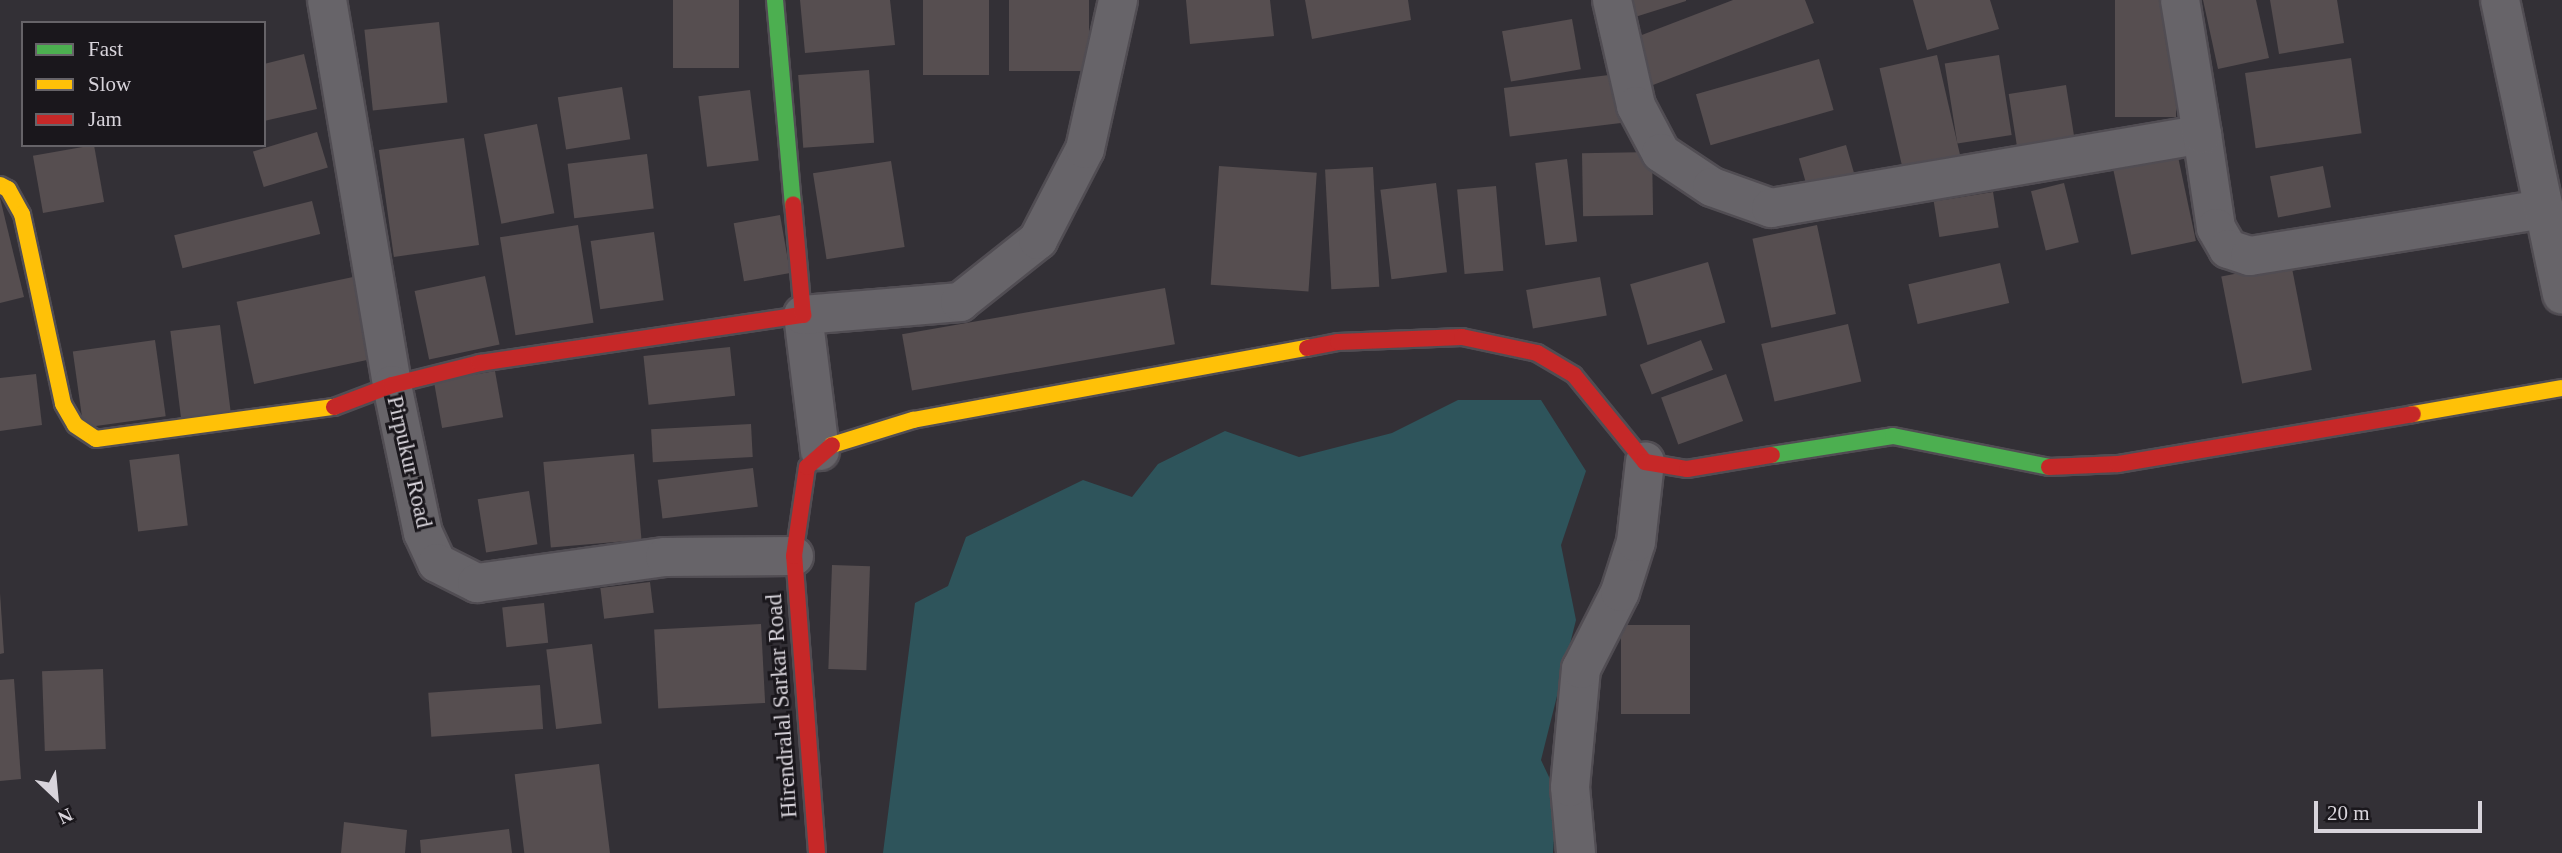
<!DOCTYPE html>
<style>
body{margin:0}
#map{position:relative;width:2562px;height:853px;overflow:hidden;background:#333036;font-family:"Times New Roman",serif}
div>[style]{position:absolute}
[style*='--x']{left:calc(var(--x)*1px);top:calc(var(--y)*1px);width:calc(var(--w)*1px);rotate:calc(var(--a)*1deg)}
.water>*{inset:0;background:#2e545b}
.building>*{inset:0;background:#564e50;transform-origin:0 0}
.roads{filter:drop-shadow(2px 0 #514d53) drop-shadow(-2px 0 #514d53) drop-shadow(0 2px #514d53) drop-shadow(0 -2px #514d53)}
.street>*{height:38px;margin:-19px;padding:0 19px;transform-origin:19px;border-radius:19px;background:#676469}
.fast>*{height:16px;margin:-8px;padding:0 8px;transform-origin:8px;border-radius:8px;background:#4caf50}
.slow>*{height:16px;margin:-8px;padding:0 8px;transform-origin:8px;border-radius:8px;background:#ffc107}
.jam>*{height:16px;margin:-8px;padding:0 8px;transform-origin:8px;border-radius:8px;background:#c62828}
span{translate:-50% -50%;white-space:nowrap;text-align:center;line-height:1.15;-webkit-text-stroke:6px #1a171c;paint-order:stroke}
.street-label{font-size:23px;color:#d8d4db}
.legend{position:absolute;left:21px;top:21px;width:245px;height:126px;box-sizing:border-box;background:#1a171c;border:2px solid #666368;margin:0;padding:9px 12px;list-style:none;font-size:21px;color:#d8d4db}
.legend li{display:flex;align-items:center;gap:14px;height:35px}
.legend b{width:35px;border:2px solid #666368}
.north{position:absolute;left:21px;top:762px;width:70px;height:70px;-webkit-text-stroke:5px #1a171c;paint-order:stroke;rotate:154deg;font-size:19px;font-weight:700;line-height:28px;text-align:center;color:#d8d4db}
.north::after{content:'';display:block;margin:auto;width:24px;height:32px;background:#d8d4db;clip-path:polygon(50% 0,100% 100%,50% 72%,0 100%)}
.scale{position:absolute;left:2314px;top:801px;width:168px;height:32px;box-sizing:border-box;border:4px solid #d8d4db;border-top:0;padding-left:9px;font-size:21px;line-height:24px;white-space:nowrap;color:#d8d4db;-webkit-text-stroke:5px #1a171c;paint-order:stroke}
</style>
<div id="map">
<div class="water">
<i style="clip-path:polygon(1458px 400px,1541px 400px,1586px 471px,1561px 545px,1576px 620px,1541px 760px,1557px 794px,1553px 853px,883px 853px,915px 603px,948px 586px,966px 537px,1083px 480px,1132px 497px,1158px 464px,1225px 431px,1299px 457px,1392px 433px)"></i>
</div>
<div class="building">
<i style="left:673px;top:0;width:66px;height:68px"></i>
<i style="clip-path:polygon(800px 0,890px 0,895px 45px,805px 53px)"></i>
<i style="left:923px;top:0;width:66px;height:75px"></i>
<i style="left:1009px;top:0;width:80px;height:71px"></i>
<i style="clip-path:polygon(1186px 0,1270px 0,1274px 36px,1190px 44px)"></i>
<i style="clip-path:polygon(1305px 0,1408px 0,1411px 20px,1312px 39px)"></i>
<i style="clip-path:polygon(1629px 0,1686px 0,1686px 1px,1635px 17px)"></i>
<i style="clip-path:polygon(1733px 0,1805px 0,1814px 23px,1653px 85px,1634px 38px)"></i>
<i style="clip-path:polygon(1913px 0,1990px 0,1999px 29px,1927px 50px)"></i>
<i style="left:2115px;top:0;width:61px;height:117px"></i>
<i style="clip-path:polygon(2203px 0,2256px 0,2269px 58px,2218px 69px)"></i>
<i style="clip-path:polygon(2270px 0,2337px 0,2344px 43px,2279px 54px)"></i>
<i style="left:1572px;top:19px;width:51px;height:71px;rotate:80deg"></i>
<i style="left:439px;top:22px;width:81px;height:75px;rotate:84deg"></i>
<i style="clip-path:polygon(304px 54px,317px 109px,264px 121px,264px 64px)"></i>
<i style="left:1937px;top:55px;width:110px;height:59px;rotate:77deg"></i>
<i style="left:1999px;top:55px;width:81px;height:55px;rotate:81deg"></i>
<i style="left:2351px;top:58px;width:76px;height:107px;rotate:82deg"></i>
<i style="left:1819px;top:59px;width:53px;height:128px;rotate:74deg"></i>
<i style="left:869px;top:70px;width:73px;height:71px;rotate:86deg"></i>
<i style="left:1617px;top:74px;width:49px;height:114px;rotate:83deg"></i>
<i style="left:2066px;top:85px;width:62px;height:58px;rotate:81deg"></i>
<i style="left:622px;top:87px;width:53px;height:65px;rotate:81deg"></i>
<i style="left:750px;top:90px;width:71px;height:52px;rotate:83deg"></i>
<i style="left:537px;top:124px;width:91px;height:54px;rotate:79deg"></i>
<i style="left:317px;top:132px;width:37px;height:67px;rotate:73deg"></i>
<i style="left:464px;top:138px;width:108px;height:86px;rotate:82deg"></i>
<i style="left:94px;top:145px;width:58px;height:62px;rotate:80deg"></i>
<i style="left:1846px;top:145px;width:32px;height:49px;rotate:74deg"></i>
<i style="left:1652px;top:152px;width:63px;height:70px;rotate:89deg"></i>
<i style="left:2177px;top:152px;width:91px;height:66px;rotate:78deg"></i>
<i style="left:647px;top:154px;width:55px;height:80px;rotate:83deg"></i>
<i style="left:1567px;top:159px;width:83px;height:32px;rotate:83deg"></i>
<i style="left:891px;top:161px;width:87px;height:79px;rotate:81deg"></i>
<i style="left:1219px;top:166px;width:98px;height:119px;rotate:4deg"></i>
<i style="left:2323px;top:166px;width:42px;height:54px;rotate:79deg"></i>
<i style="left:1373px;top:167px;width:120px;height:48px;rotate:87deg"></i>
<i style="left:1436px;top:183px;width:90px;height:56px;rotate:83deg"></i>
<i style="left:2064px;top:183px;width:61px;height:34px;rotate:76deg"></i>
<i style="left:1496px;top:186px;width:85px;height:39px;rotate:85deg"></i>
<i style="left:1993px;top:192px;width:36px;height:60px;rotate:81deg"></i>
<i style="clip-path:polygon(0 198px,24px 297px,0 303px)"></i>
<i style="left:312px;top:201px;width:34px;height:142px;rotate:76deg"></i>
<i style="left:780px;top:215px;width:59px;height:47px;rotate:80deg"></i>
<i style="left:578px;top:225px;width:99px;height:79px;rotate:81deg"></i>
<i style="left:1817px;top:225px;width:91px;height:66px;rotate:78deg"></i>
<i style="left:654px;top:232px;width:69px;height:64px;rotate:82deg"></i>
<i style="left:1708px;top:262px;width:63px;height:81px;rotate:74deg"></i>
<i style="left:2000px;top:263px;width:41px;height:94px;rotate:77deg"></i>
<i style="left:2291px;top:263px;width:109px;height:71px;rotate:79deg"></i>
<i style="left:485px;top:276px;width:70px;height:72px;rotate:78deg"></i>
<i style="left:353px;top:277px;width:84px;height:119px;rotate:78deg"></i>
<i style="left:1600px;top:277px;width:39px;height:75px;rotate:80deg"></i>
<i style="left:1165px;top:288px;width:57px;height:267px;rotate:80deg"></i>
<i style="left:1848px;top:324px;width:59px;height:89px;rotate:77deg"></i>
<i style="left:220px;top:325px;width:90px;height:50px;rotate:83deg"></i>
<i style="left:155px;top:340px;width:77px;height:83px;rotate:82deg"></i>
<i style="left:1701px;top:340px;width:32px;height:66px;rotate:68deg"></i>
<i style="left:730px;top:347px;width:49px;height:87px;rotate:84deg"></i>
<i style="left:495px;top:371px;width:47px;height:62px;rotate:80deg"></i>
<i style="clip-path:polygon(36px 374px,42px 425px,0 431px,0 378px)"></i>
<i style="left:1726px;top:374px;width:50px;height:69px;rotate:70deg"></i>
<i style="left:751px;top:424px;width:33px;height:100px;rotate:87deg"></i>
<i style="left:179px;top:454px;width:72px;height:50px;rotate:83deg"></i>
<i style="left:634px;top:454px;width:86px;height:91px;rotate:85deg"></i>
<i style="left:753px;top:468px;width:39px;height:96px;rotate:83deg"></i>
<i style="left:529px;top:491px;width:54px;height:52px;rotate:81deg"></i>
<i style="left:832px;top:565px;width:38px;height:104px;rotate:2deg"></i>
<i style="left:650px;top:582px;width:31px;height:50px;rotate:83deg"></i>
<i style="clip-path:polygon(0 593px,4px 653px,0 654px)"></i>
<i style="left:544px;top:603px;width:40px;height:42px;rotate:84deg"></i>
<i style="left:761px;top:624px;width:79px;height:107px;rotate:87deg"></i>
<i style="left:1621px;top:625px;width:69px;height:89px"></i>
<i style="left:592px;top:644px;width:80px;height:46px;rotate:83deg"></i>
<i style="left:103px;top:669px;width:80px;height:61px;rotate:88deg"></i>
<i style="clip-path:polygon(14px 679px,21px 779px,0 781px,0 680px)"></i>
<i style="left:540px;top:685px;width:44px;height:112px;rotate:86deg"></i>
<i style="left:599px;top:764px;width:90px;height:85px;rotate:83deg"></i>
<i style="clip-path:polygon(344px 822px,407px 830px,405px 853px,341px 853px)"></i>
<i style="clip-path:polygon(509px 829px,512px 853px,421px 853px,420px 840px)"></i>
</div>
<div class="roads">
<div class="street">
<i style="--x:327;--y:0;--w:390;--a:80.4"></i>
<i style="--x:392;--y:385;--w:151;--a:78.2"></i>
<i style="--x:423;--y:533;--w:33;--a:65"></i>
<i style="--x:437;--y:563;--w:45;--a:26.6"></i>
<i style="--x:477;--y:583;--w:190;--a:-7.9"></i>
<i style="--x:665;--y:557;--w:129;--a:-0.4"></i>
<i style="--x:1612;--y:0;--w:109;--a:77.2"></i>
<i style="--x:1636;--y:106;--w:53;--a:62"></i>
<i style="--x:1661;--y:153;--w:61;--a:33.7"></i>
<i style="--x:1712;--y:187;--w:63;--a:19.6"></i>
<i style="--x:1771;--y:208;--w:437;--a:-9.7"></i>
<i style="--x:2202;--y:134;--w:95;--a:81.5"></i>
<i style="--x:2216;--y:228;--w:24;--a:60"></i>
<i style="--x:2228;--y:249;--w:23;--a:18"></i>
<i style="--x:2250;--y:256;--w:298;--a:-9.1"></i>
<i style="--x:2180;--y:0;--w:136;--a:80.7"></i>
<i style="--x:2500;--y:0;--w:301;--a:78.1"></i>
<i style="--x:820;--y:451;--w:137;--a:-97.1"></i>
<i style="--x:803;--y:315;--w:158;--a:-4.7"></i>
<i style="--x:960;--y:302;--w:100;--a:-38.5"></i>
<i style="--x:1038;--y:240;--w:102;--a:-62.7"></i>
<i style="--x:1085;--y:149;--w:153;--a:-77.5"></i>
<i style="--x:1576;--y:853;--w:66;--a:-95.2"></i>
<i style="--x:1570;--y:787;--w:119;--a:-84.7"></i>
<i style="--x:1581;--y:669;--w:86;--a:-63.1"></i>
<i style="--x:1620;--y:592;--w:52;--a:-72.3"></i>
<i style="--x:1636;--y:542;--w:81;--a:-83.6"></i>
</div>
<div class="fast">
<i style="--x:775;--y:0;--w:205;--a:85"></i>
<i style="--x:1772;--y:455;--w:122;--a:-8.9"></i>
<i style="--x:1893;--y:436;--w:159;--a:11.2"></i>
</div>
<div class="slow">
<i style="--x:0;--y:185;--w:9;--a:27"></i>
<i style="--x:8;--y:189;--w:29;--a:61"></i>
<i style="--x:22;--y:214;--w:194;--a:77.8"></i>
<i style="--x:63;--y:404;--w:24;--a:60"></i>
<i style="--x:75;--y:425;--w:25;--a:34"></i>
<i style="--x:96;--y:439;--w:240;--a:-7.7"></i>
<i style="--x:2413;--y:414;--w:151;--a:-9.9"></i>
<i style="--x:832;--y:445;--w:85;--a:-17.2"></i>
<i style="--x:913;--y:420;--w:401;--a:-10.4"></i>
</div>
<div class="jam">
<i style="--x:1307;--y:348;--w:32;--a:-11"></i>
<i style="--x:1338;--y:342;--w:124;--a:-2.3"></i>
<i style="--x:1462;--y:337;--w:77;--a:12"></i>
<i style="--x:1537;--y:353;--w:43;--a:30.7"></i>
<i style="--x:1574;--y:375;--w:112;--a:50.8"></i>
<i style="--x:1645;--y:462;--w:43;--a:9.5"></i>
<i style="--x:1687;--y:469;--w:86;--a:-9.4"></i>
<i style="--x:334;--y:407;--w:62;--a:-20.8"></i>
<i style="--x:392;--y:385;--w:91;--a:-14"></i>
<i style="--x:480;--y:363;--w:327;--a:-8.5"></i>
<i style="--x:803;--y:315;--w:111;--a:-95.1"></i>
<i style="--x:2049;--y:467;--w:69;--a:-2.5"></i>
<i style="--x:2118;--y:464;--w:299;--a:-9.6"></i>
<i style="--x:817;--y:853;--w:298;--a:-94.4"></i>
<i style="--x:794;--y:556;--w:90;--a:-81.7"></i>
<i style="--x:807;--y:467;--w:33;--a:-41"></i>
</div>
</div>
<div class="street-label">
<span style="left:409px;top:462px;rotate:77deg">Pirpukur Road</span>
<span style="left:782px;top:706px;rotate:-94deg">Hirendralal Sarkar Road</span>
</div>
<ul class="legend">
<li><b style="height:9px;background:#4caf50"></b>Fast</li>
<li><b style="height:9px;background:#ffc107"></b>Slow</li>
<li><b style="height:9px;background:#c62828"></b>Jam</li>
</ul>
<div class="north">N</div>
<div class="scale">20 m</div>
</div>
